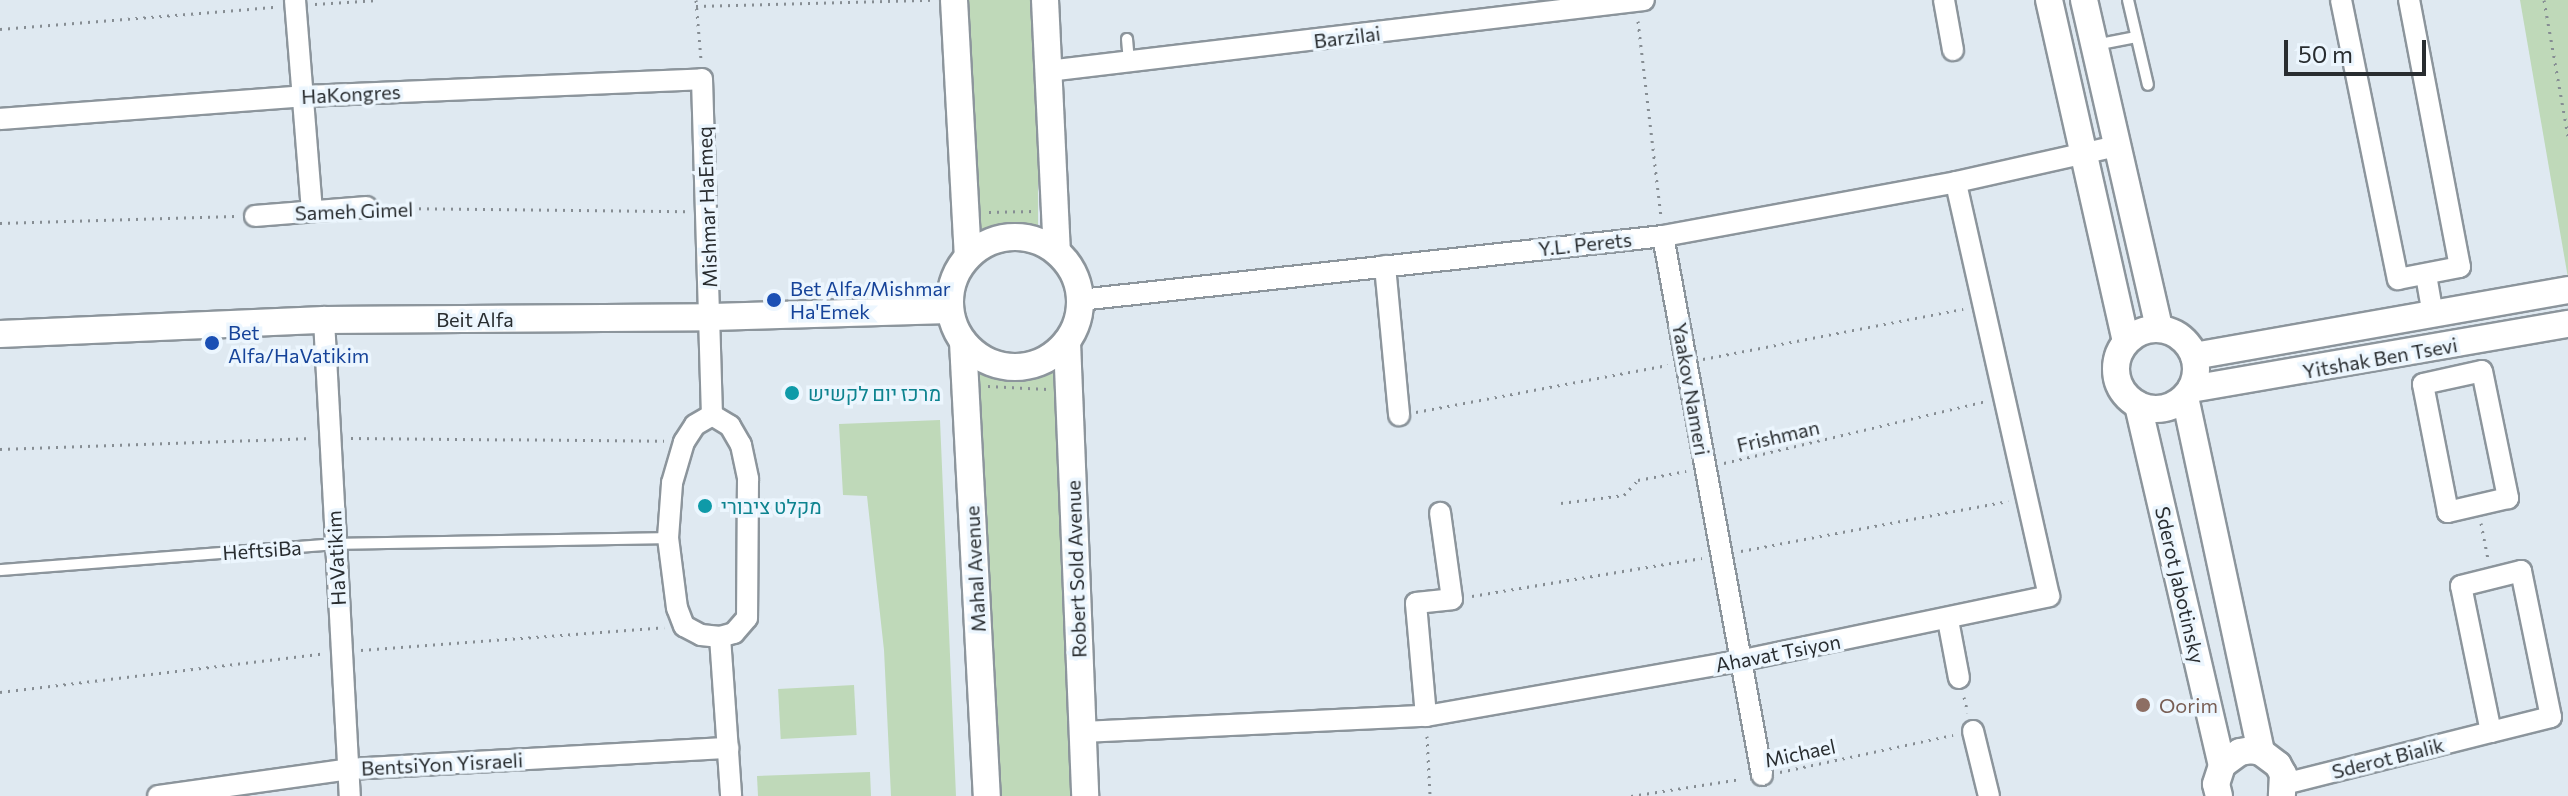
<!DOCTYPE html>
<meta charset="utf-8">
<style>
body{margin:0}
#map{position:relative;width:2568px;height:796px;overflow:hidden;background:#dfe9f1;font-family:Commissioner,Heebo,sans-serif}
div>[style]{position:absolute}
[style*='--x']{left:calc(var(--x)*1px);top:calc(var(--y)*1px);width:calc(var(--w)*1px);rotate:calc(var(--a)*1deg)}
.green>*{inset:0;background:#bfd9b9;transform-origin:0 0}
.path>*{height:3px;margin-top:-1.5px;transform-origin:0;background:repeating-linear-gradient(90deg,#868d93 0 2px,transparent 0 8px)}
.roads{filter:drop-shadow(2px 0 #8c959c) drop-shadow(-2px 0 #8c959c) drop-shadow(0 2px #8c959c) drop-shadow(0 -2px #8c959c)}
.service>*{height:10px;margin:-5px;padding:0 5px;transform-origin:5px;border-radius:5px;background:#fff}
.minor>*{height:20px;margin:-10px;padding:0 10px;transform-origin:10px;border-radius:10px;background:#fff}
.tertiary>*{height:26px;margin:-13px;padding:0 13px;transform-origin:13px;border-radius:13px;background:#fff}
.tertiary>.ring{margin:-13px;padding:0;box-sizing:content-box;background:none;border:26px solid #fff;border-radius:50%}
.dots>*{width:22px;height:22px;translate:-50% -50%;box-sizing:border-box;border:4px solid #ecf6fe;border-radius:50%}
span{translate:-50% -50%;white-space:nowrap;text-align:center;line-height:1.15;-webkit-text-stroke:7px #ecf6fe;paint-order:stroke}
.street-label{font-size:20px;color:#292d30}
.transit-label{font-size:20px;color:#164399}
.left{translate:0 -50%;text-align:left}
.culture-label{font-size:20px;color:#0d838f}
.education-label{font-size:20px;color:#785e54}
.scale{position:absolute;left:2284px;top:40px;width:142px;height:36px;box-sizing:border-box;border:4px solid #292d30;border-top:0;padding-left:10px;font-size:24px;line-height:28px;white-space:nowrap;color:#292d30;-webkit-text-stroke:6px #ecf6fe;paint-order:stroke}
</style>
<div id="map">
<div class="green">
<i style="left:960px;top:0;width:78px;height:232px"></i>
<i style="clip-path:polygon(2520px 0,2568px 0,2568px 278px)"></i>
<i style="left:1062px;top:369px;width:427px;height:92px;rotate:87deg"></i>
<i style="clip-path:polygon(940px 420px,956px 796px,891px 796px,884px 650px,867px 496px,843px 495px,839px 424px)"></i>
<i style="left:854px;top:685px;width:50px;height:76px;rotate:87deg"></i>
<i style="clip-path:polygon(870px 772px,871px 796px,758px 796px,757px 776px)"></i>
</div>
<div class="path">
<i style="--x:696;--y:0;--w:60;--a:85.2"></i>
<i style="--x:2544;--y:0;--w:138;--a:80"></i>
<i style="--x:315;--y:4;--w:64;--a:-3.6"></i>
<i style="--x:696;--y:6;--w:237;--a:-1.5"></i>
<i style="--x:1638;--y:21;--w:196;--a:83.3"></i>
<i style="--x:0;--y:29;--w:277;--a:-4.6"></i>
<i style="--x:387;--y:208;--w:300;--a:0.6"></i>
<i style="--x:989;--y:212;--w:44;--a:-1.3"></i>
<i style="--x:0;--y:223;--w:235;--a:-1.7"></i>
<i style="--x:1703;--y:359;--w:265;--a:-10.9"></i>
<i style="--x:988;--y:386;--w:60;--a:2.9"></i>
<i style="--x:1416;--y:412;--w:256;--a:-10.6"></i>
<i style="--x:351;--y:438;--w:313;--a:0.5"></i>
<i style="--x:0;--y:449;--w:312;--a:-2"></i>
<i style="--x:1724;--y:463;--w:269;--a:-13.3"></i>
<i style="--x:1561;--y:503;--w:64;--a:-7.2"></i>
<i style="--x:1624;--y:495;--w:21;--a:-47"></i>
<i style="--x:1638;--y:480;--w:49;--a:-10.6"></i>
<i style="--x:2481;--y:523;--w:37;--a:79"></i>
<i style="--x:1741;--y:551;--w:272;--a:-10.6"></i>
<i style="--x:1472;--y:596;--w:233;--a:-9.4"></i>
<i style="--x:361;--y:650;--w:304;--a:-4.3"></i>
<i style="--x:0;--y:692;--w:323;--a:-6.8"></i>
<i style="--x:1964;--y:697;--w:16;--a:76"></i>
<i style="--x:1427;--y:736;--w:60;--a:87.1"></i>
<i style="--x:1780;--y:772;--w:177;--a:-12.1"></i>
<i style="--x:1631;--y:796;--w:111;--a:-8.8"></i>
</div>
<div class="roads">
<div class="service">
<i style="--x:2128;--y:0;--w:87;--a:76.8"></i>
<i style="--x:1127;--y:39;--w:23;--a:85"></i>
<i style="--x:2095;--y:45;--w:42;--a:-11"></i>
<i style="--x:0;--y:570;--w:336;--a:-4.4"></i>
<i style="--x:335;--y:544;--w:333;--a:-1"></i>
</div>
<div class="minor">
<i style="--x:295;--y:0;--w:212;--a:85.4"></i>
<i style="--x:1944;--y:0;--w:51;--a:79.8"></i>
<i style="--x:2341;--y:0;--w:285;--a:78.5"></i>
<i style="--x:2398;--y:279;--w:63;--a:-11"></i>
<i style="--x:2460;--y:267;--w:272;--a:-100.8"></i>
<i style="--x:1048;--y:71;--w:600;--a:-6.79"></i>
<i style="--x:0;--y:119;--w:304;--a:-4.3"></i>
<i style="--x:303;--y:96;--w:399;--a:-2.4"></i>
<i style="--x:702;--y:79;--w:336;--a:88.3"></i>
<i style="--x:255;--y:216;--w:112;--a:-4.6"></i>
<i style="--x:1663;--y:236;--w:548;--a:79.59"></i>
<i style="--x:1385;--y:266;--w:150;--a:84.6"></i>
<i style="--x:2426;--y:275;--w:41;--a:80.1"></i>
<i style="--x:1080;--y:300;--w:587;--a:-6.26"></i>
<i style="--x:1663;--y:236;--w:298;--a:-10.4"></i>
<i style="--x:1956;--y:182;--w:165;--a:-12.6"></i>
<i style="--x:324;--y:320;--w:477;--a:86.9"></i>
<i style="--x:2482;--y:371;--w:130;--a:78.4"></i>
<i style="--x:2508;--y:498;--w:62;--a:166.9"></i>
<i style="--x:2448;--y:512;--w:130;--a:-101.1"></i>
<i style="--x:2423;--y:384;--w:60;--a:-12.4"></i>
<i style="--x:712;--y:415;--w:21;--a:31"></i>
<i style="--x:730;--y:426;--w:22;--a:60"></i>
<i style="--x:741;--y:445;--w:35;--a:78"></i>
<i style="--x:748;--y:479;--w:139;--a:90.4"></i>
<i style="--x:747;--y:618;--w:20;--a:131"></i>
<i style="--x:734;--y:633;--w:15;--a:164"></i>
<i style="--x:720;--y:637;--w:19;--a:-174"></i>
<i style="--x:701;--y:635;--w:19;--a:-152"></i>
<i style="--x:684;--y:626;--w:19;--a:-111"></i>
<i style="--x:677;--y:608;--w:71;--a:-97.3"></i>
<i style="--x:668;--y:538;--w:55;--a:-85.8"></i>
<i style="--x:672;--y:483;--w:43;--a:-73.7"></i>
<i style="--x:684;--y:442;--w:20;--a:-57"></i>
<i style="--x:695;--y:425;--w:20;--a:-30"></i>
<i style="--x:2521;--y:571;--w:149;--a:78.4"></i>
<i style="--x:2551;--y:717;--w:62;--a:166"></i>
<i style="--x:2491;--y:732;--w:149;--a:-101.6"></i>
<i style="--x:2461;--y:586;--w:62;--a:-14"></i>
<i style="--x:1948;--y:620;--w:59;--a:79.3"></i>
<i style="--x:720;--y:637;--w:159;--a:86"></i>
<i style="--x:1426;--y:716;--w:113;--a:-95.1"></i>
<i style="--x:1416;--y:603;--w:36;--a:-6"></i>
<i style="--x:1452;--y:599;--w:87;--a:-97.9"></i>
<i style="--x:1973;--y:731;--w:67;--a:76.2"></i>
<i style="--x:1082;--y:732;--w:344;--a:-2.7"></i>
<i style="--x:1426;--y:716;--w:318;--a:-10"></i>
<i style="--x:1739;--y:661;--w:317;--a:-11.8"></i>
<i style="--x:2049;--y:596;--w:424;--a:-102.7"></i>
<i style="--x:2284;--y:784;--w:213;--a:-14.1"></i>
<i style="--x:158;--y:796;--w:194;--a:-8"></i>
<i style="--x:350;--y:769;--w:379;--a:-3.2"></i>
</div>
<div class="tertiary">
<i style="--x:954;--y:0;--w:256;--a:86.9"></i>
<i style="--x:1045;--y:0;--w:252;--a:87.3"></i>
<i style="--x:2049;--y:0;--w:350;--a:77.3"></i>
<i style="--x:2084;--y:0;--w:336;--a:77.1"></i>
<i class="ring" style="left:950px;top:237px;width:104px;height:104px"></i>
<i class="ring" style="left:2116px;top:329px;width:54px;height:54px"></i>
<i style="--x:0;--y:334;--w:324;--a:-2.5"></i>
<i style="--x:324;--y:320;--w:388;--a:-0.4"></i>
<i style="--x:712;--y:317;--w:237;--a:-1.7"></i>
<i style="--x:963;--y:342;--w:455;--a:87"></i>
<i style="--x:1067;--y:342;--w:454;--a:87.7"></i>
<i style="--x:2194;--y:356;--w:380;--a:-10"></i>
<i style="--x:2191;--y:389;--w:383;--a:-9.8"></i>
<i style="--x:2185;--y:397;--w:363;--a:77.9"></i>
<i style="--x:2138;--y:405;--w:370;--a:76.9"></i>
<i style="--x:2219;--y:796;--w:12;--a:-104"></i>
<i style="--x:2216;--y:784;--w:20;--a:-72"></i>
<i style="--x:2222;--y:765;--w:22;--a:-36"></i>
<i style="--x:2240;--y:752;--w:11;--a:-10"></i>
<i style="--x:2251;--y:750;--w:10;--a:11"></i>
<i style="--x:2261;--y:752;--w:21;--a:37"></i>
<i style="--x:2278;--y:765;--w:10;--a:61"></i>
<i style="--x:2283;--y:774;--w:22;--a:93"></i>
</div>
</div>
<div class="dots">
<i style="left:774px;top:300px;background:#1a4fb4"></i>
<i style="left:212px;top:343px;background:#1a4fb4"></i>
<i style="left:792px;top:393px;background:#0f9aa8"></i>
<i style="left:705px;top:506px;background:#0f9aa8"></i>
<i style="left:2143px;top:705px;background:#8d6e63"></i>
</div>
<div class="street-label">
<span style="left:1347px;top:37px;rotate:-7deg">Barzilai</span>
<span style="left:351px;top:94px;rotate:-3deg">HaKongres</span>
<span style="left:707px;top:207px;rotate:-92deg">Mishmar HaEmeq</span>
<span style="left:354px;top:211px;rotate:-2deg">Sameh Gimel</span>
<span style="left:1585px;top:244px;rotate:-6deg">Y.L. Perets</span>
<span style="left:475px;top:319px">Beit Alfa</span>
<span style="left:2380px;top:358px;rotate:-10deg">Yitshak Ben Tsevi</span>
<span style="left:1691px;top:389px;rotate:80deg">Yaakov Nameri</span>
<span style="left:1778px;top:436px;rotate:-13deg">Frishman</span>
<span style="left:262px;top:550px;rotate:-4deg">HeftsiBa</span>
<span style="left:336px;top:558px;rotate:-93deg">HaVatikim</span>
<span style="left:975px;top:569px;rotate:-93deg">Mahal Avenue</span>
<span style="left:1076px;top:569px;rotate:-92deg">Robert Sold Avenue</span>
<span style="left:2180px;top:585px;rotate:77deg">Sderot Jabotinsky</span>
<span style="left:1778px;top:653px;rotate:-11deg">Ahavat Tsiyon</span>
<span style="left:1800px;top:753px;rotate:-12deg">Michael</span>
<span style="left:2388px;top:758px;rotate:-14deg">Sderot Bialik</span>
<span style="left:442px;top:764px;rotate:-3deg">BentsiYon Yisraeli</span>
</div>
<div class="transit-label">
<span class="left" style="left:790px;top:300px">Bet Alfa/Mishmar<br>Ha'Emek</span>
<span class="left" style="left:228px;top:344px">Bet<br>Alfa/HaVatikim</span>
</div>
<div class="culture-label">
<span class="left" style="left:808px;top:393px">מרכז יום לקשיש</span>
<span class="left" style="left:721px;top:506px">מקלט ציבורי</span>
</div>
<div class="education-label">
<span class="left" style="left:2159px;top:705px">Oorim</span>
</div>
<div class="scale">50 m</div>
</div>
